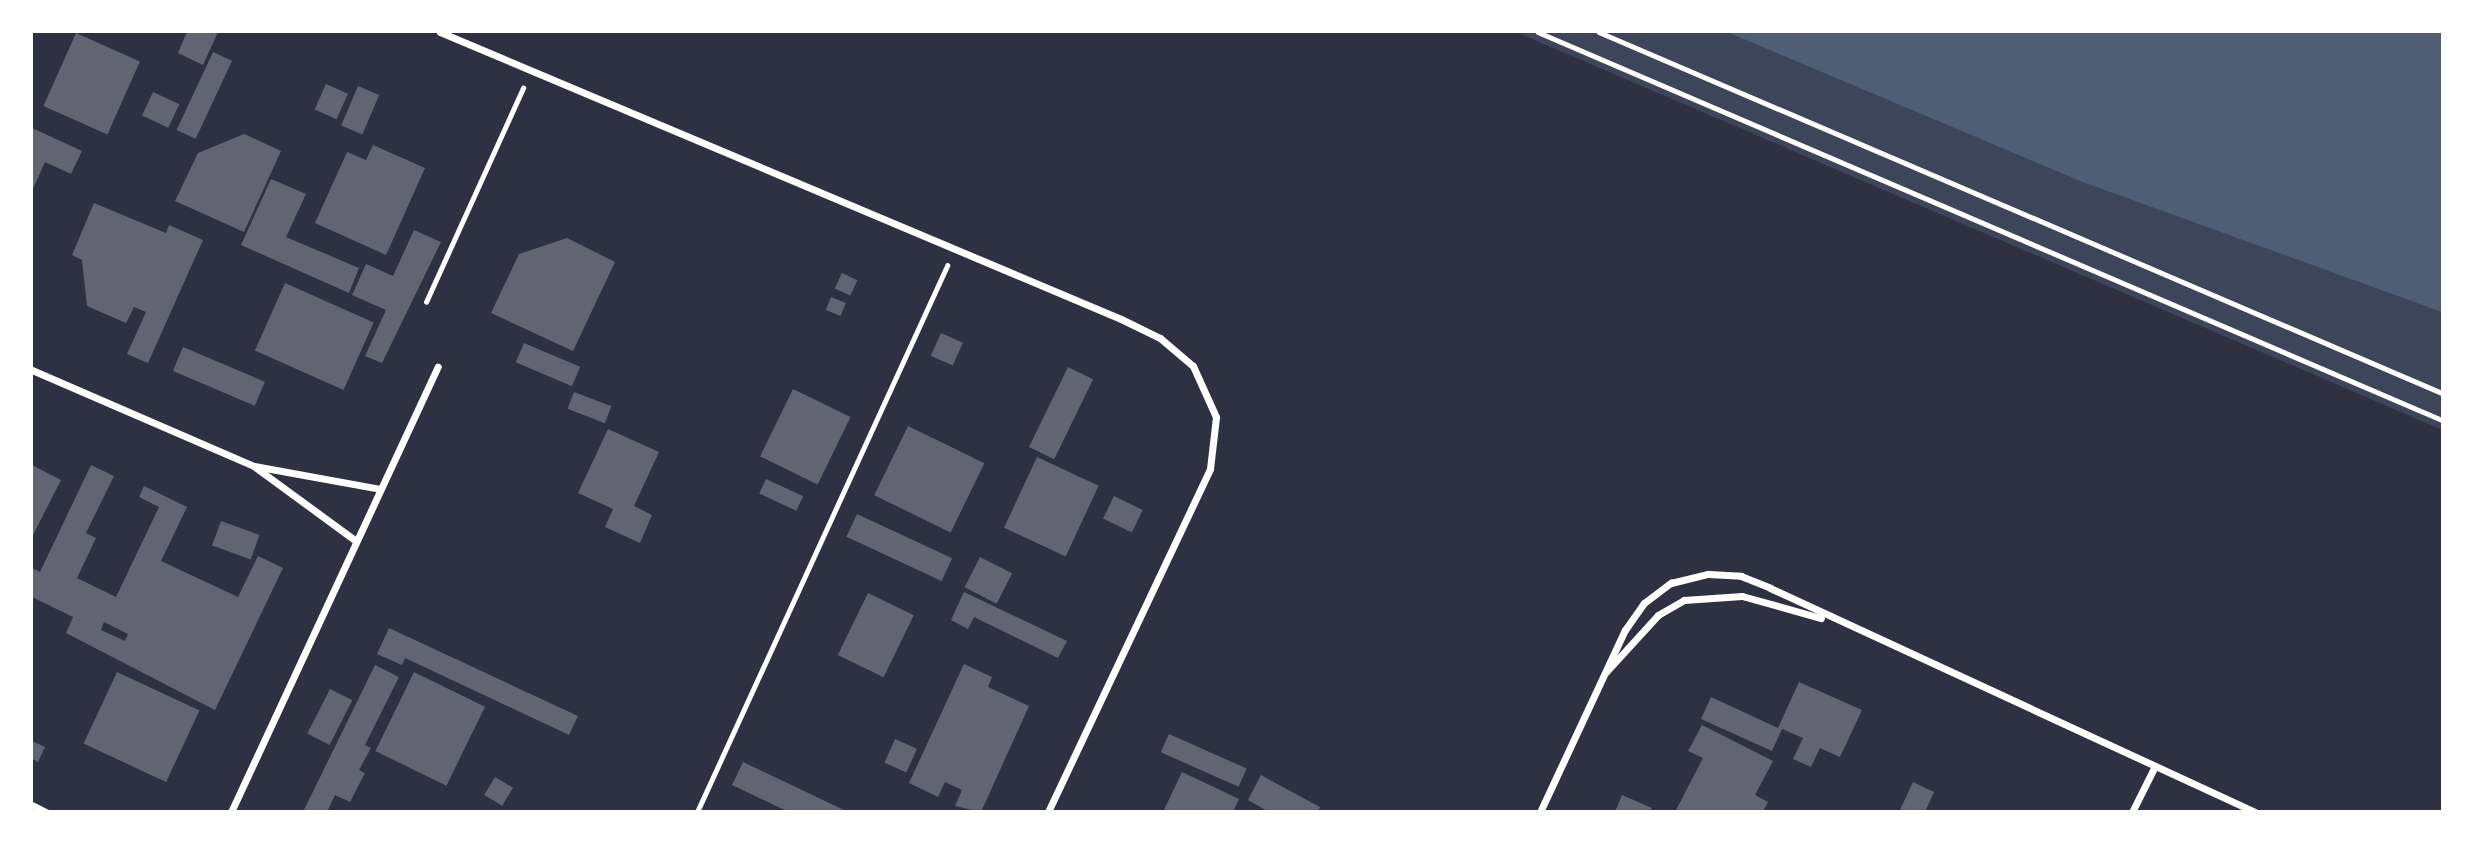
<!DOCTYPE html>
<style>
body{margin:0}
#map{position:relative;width:2474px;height:843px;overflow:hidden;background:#2d3142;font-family:Merriweather,serif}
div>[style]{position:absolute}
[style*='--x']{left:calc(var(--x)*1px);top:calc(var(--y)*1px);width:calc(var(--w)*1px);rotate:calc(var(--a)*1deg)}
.green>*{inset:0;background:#3c4559}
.water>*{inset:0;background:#4f5d75}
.building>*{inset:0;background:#626471;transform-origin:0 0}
.path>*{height:4.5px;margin:-2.25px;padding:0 2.25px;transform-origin:2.25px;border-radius:2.25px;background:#fff}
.minor>*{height:7px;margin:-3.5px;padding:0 3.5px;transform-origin:3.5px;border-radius:3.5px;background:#fff}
span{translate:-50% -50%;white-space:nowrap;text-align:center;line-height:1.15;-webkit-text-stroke:5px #fff;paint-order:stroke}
.frame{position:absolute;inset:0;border:33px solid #fff;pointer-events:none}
</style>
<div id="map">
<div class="green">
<i style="clip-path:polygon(1516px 32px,2442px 32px,2442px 430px,2301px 369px)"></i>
</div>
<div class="water">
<i style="clip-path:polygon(1727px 32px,2442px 32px,2442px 312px,2080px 181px)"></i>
</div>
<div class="building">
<i style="clip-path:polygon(187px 32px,218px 32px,203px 65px,178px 53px)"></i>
<i style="left:76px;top:33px;width:70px;height:80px;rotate:24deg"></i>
<i style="left:213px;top:52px;width:21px;height:86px;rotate:25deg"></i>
<i style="left:326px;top:84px;width:24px;height:28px;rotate:24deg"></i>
<i style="left:358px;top:86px;width:23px;height:43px;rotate:23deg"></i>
<i style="left:153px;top:92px;width:29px;height:26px;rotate:25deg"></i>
<i style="clip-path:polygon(32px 128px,82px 151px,71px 174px,45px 162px,32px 191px)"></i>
<i style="clip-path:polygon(244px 134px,281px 151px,244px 232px,175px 201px,198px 153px)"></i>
<i style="clip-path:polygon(373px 145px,425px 168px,386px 255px,315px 223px,347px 152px,366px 160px)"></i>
<i style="clip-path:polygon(271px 179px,306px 194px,286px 237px,359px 268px,349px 293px,241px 245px)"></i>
<i style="clip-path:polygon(94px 203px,166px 233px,169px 225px,203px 240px,148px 363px,127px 354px,146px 312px,134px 307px,126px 323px,87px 306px,82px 260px,72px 255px)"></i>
<i style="clip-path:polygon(414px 230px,441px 242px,382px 363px,365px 356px,386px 310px,352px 295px,366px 264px,393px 276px)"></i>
<i style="clip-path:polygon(567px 238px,615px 262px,573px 351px,491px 313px,519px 254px)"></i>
<i style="left:842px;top:273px;width:17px;height:17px;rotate:25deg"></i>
<i style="left:285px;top:283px;width:97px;height:74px;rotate:24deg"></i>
<i style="left:831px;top:297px;width:16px;height:14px;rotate:22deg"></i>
<i style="left:941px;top:333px;width:24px;height:25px;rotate:24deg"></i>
<i style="left:524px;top:343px;width:61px;height:21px;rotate:23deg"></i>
<i style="left:183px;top:347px;width:89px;height:26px;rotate:23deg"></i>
<i style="left:1068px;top:367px;width:28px;height:89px;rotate:26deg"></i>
<i style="left:793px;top:389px;width:64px;height:75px;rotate:26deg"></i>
<i style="left:574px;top:392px;width:40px;height:18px;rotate:21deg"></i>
<i style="left:908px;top:426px;width:85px;height:77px;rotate:26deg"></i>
<i style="clip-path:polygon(608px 429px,659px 452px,634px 506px,652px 515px,640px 543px,605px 527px,613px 509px,578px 493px)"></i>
<i style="left:1037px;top:457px;width:68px;height:78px;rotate:25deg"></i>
<i style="clip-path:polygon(32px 465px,61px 480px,32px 537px)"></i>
<i style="clip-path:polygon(evenodd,91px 465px,114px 476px,86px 533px,96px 538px,77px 578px,116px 597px,159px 507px,139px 497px,144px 486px,187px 507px,161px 561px,238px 597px,258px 556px,283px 568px,215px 710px,66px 633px,73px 617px,32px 597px,32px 568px,40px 572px,91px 465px,104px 622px,128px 634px,125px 641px,101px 630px,104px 622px)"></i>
<i style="left:766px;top:479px;width:41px;height:16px;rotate:25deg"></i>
<i style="left:1114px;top:496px;width:32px;height:25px;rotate:26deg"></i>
<i style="left:857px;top:514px;width:105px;height:25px;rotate:25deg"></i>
<i style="left:221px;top:521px;width:41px;height:26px;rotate:20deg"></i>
<i style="left:980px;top:557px;width:36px;height:34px;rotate:27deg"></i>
<i style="clip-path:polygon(964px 592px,1067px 641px,1058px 658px,974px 617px,968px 629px,951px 620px)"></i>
<i style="left:868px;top:593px;width:51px;height:69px;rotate:26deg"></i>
<i style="clip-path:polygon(389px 628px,578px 716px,569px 735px,405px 658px,402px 665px,377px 654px)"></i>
<i style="clip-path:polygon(964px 664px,992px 677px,988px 687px,1029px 706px,981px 812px,955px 806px,962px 790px,945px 782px,938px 797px,909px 783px)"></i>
<i style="clip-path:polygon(375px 665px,399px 677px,365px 745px,371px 748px,359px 770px,365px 773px,350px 802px,335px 795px,327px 812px,303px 812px)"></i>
<i style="left:117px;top:672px;width:91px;height:79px;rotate:25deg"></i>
<i style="left:414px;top:672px;width:79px;height:88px;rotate:26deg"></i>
<i style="clip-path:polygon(1799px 682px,1862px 710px,1840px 757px,1820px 748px,1811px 767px,1793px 759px,1803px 738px,1782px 729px,1772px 751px,1701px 719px,1711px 697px,1778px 728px)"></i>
<i style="left:330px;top:689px;width:25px;height:50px;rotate:27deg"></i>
<i style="clip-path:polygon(1702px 725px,1773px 761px,1755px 795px,1768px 802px,1763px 812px,1675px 812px,1703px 758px,1688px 751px)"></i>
<i style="left:1169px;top:734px;width:85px;height:20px;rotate:24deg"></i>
<i style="left:895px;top:739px;width:24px;height:26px;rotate:24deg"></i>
<i style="clip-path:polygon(32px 741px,45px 747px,38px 762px,32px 759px)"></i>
<i style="clip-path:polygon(743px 762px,781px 780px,848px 812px,789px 812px,732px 785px)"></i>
<i style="clip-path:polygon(1182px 772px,1239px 799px,1233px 812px,1163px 812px)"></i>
<i style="clip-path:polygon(1261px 775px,1320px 807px,1318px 812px,1269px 812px,1248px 800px)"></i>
<i style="left:495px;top:777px;width:21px;height:21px;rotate:31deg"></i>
<i style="clip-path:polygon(1913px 782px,1934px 792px,1925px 812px,1899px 812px)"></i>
<i style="clip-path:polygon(1622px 795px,1652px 808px,1650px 812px,1615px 812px)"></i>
</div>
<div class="path">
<i style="--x:1538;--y:32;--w:984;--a:23.23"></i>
<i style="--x:1599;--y:32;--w:917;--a:23.18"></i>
<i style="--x:426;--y:302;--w:235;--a:-65.6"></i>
<i style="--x:697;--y:812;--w:601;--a:-65.4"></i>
</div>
<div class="minor">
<i style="--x:440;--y:32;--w:739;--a:22.85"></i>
<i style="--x:1121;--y:319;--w:43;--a:26"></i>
<i style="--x:1160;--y:338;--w:43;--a:40.3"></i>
<i style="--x:1193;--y:366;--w:56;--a:65.7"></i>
<i style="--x:1216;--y:417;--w:52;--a:96.6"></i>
<i style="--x:1210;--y:469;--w:379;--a:115.3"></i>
<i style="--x:32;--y:370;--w:242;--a:23.4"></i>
<i style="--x:254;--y:466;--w:128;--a:10.3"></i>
<i style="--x:255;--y:467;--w:125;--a:36.2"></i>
<i style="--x:1606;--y:672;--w:77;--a:-47.6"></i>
<i style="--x:1658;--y:615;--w:30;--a:-30"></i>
<i style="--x:1684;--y:600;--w:58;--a:-3.9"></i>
<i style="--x:1742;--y:596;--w:82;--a:15.6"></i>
<i style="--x:32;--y:805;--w:16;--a:27"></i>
<i style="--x:231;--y:812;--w:491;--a:-65.1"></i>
<i style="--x:1540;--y:812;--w:201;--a:-65"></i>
<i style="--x:1625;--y:630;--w:33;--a:-55"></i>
<i style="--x:1644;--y:603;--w:34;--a:-37"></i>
<i style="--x:1671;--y:583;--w:38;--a:-14"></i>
<i style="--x:1708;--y:574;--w:33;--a:3"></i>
<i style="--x:1741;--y:576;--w:31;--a:22"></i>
<i style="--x:1770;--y:588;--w:534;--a:24.79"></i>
<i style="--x:2132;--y:812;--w:49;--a:-63.4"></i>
</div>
<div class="frame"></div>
</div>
